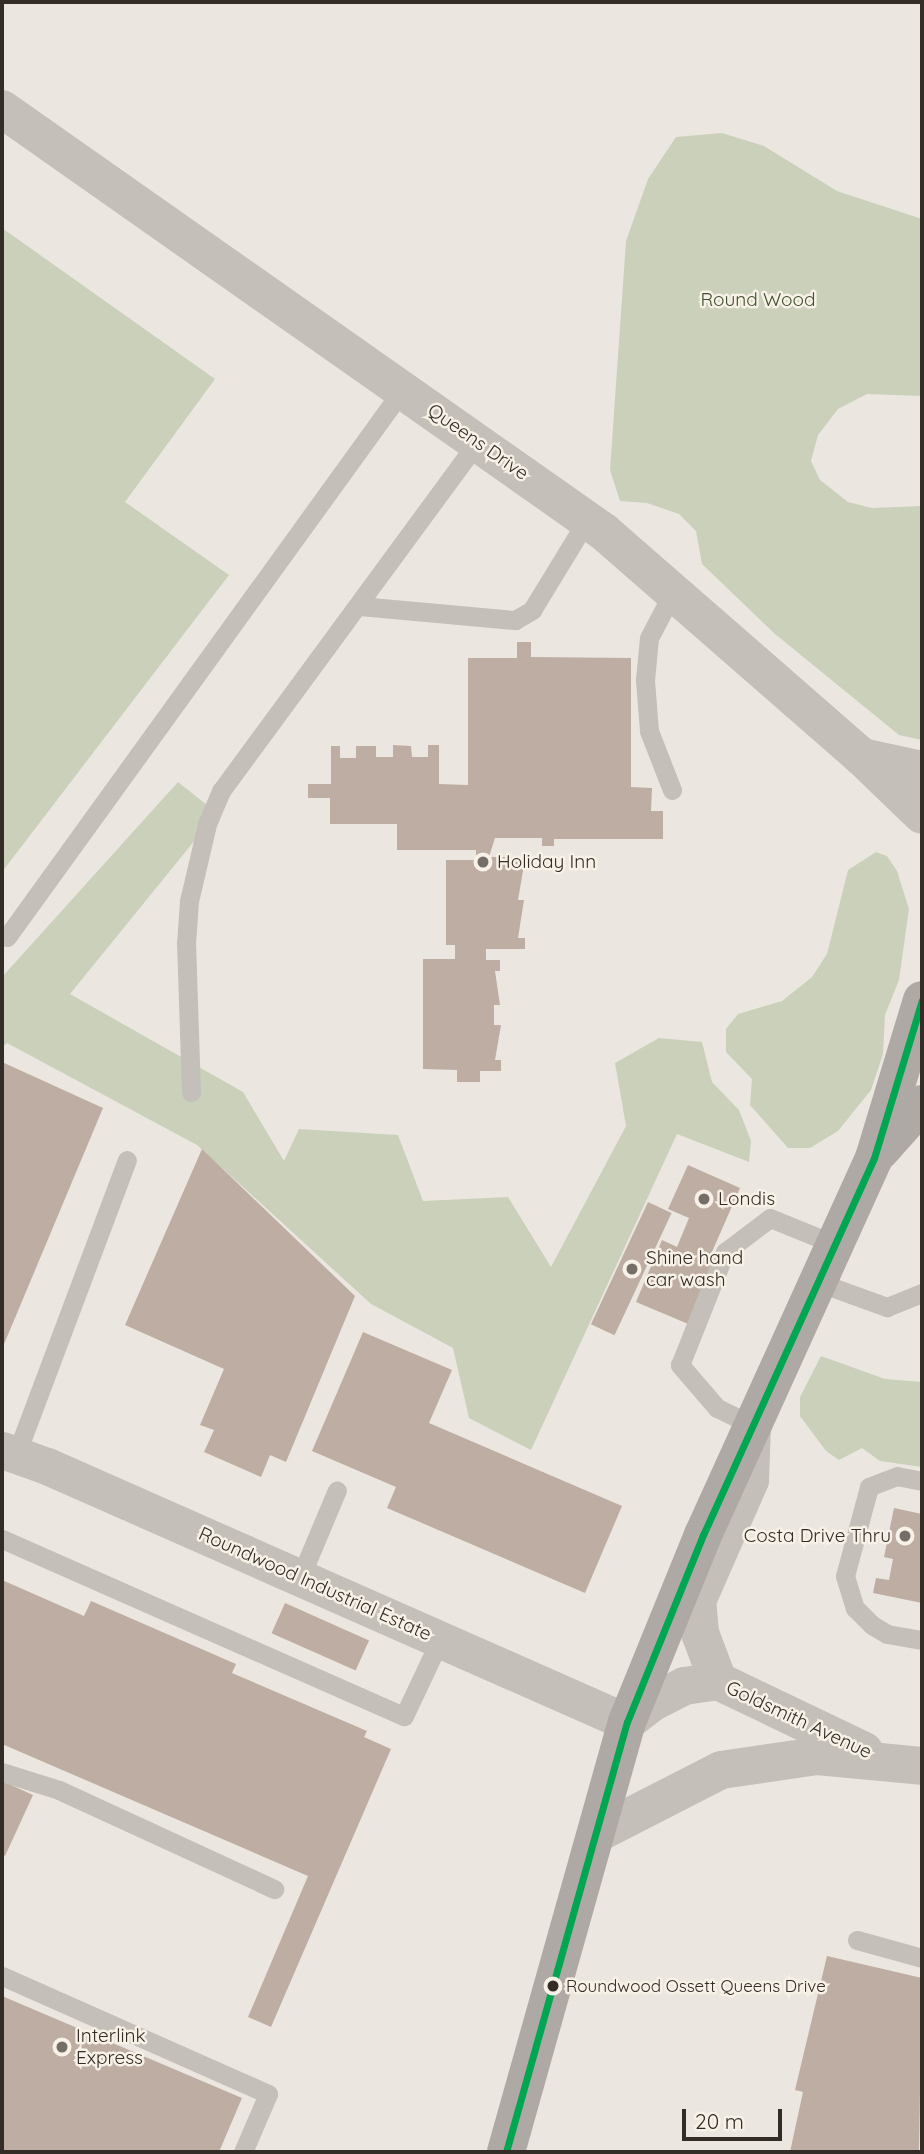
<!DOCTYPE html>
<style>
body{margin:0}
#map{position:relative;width:924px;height:2154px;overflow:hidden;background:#ebe7e0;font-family:Quicksand,sans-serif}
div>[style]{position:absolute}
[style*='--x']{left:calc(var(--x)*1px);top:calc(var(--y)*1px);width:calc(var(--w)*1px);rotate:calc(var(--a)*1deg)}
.green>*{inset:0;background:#cbd0bb}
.building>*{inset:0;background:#beada2;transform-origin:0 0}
.service>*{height:19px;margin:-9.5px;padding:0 9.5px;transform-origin:9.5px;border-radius:9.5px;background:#c4bfb9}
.minor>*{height:37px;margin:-18.5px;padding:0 18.5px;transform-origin:18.5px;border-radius:18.5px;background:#c4bfb9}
.tertiary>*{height:38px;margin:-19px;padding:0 19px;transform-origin:19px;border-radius:19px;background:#c4bfb9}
.trunk>*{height:38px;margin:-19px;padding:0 19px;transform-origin:19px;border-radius:19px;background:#aea9a4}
.bus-1>*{height:7px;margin:-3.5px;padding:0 3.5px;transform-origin:3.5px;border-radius:3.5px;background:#00a651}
.dots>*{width:19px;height:19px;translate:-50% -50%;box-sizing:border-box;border:4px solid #f8f1e7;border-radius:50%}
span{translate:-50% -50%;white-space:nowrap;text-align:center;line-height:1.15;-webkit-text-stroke:5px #f8f1e7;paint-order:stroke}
.bus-label{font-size:17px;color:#342c27}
.left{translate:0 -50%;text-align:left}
.park-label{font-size:19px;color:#41512d}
.street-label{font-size:19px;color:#342c27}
.poi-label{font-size:19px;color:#342c27}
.right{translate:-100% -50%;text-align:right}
.frame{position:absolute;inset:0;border:4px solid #342c27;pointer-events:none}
.scale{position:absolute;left:682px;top:2109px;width:100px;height:32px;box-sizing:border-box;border:4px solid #342c27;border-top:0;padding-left:9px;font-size:21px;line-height:24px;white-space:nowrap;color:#342c27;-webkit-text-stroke:5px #f8f1e7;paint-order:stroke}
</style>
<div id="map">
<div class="green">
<i style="clip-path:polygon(722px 133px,764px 146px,837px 191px,922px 219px,922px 396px,867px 394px,838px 409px,818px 435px,811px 461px,820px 480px,848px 502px,872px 508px,922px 506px,922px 740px,899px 735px,775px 634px,702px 564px,696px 531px,679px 514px,647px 503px,620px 501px,610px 470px,626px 241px,648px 179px,676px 137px)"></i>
<i style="clip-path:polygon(2px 228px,215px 379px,125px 502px,229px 575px,2px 872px)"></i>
<i style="clip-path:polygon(178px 782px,217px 813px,70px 994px,243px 1092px,284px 1161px,299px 1129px,398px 1135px,423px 1201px,508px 1197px,551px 1267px,626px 1126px,615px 1063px,659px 1038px,702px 1042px,712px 1082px,739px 1110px,751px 1141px,749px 1162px,677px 1134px,531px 1450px,469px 1418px,453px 1348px,371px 1304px,197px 1145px,7px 1043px,2px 1047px,2px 977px)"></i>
<i style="clip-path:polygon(876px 852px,887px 856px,897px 871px,909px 909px,899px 980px,885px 1015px,883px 1054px,871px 1090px,838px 1131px,810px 1148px,788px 1148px,750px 1105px,752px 1079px,726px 1052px,726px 1029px,738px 1014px,782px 1001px,812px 977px,827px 954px,848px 870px)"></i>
<i style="clip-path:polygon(821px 1356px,885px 1379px,922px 1382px,922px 1467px,880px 1461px,862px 1448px,839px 1460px,826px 1451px,800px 1416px,800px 1397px)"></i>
</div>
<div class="building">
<i style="clip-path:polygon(517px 642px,531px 642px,531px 657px,631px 658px,631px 787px,652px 788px,651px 811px,663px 811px,663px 839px,554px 839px,554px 846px,542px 846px,542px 838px,495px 838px,489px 857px,519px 857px,519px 865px,524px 865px,518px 900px,524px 900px,518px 938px,525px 938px,525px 949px,486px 949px,486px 960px,500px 960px,500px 971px,495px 971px,500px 1005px,494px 1005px,494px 1025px,501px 1025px,495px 1060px,501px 1060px,501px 1071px,480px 1071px,480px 1082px,457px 1082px,457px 1070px,423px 1069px,423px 959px,455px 959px,455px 945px,446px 945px,446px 860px,476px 860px,476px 850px,397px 850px,397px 824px,330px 824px,330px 798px,308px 798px,308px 784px,331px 784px,331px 746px,340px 746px,340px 758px,356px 758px,356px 746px,376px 746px,376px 757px,393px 757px,393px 745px,411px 746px,412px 757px,428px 757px,428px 745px,439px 745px,439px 784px,468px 785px,468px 658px,517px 658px)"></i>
<i style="clip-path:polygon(2px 1062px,103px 1108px,2px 1349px)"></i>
<i style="clip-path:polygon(202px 1149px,355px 1296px,286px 1462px,270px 1455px,261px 1477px,204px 1452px,214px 1430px,200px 1425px,224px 1369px,125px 1325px)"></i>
<i style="clip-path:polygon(688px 1165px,740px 1188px,708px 1261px,719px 1265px,693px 1326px,636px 1302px,662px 1240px,677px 1247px,689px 1218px,668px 1209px)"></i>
<i style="left:648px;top:1202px;width:26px;height:135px;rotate:25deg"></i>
<i style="clip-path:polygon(363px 1332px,452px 1370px,429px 1423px,622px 1506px,585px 1593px,387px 1508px,396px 1487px,312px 1451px)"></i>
<i style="clip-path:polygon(894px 1508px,922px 1514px,922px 1603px,873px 1593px,876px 1578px,889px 1580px,893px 1559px,884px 1557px)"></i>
<i style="clip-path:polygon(2px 1580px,84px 1616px,91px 1601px,236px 1664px,232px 1673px,367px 1731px,364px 1737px,391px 1749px,271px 2027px,248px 2017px,308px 1876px,2px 1744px)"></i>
<i style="left:285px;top:1603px;width:92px;height:33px;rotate:24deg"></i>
<i style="clip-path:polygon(2px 1781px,33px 1795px,5px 1856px,2px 1854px)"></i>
<i style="clip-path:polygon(827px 1956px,922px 1978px,919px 2152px,790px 2152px,803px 2092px,795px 2090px)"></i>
<i style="clip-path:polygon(2px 1996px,242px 2098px,219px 2152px,2px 2152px)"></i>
</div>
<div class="service">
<i style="--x:360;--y:606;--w:156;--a:5.2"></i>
<i style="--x:515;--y:620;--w:20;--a:-30"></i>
<i style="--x:532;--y:610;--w:105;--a:-58.6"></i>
<i style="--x:672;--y:790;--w:63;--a:-111.3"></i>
<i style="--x:649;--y:731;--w:51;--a:-94.5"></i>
<i style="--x:645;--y:680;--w:42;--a:-84.6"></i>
<i style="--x:649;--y:638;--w:52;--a:-62.4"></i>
<i style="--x:7;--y:937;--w:676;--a:-54.15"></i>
<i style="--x:191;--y:1092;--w:148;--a:-91.9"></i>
<i style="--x:186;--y:944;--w:43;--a:-86"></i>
<i style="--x:189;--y:901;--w:79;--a:-76.8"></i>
<i style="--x:207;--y:824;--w:36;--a:-67"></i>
<i style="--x:221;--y:791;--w:433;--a:-53.7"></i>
<i style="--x:815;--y:1281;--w:77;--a:19.9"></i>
<i style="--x:887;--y:1307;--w:38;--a:-22"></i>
<i style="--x:752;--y:1425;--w:39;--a:-154"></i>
<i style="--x:717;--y:1408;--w:57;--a:-130.7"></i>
<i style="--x:680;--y:1365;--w:122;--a:-68.3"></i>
<i style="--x:725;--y:1252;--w:56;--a:-37.1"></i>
<i style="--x:770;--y:1218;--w:69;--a:22.1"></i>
<i style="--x:16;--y:1455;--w:315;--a:-69.4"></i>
<i style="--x:922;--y:1481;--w:25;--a:-169"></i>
<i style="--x:897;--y:1476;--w:30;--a:159"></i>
<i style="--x:869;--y:1487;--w:92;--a:105.1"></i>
<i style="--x:845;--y:1576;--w:34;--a:73"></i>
<i style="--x:855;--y:1608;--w:24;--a:45"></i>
<i style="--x:872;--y:1625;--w:17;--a:31"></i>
<i style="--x:887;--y:1634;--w:36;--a:10"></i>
<i style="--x:2;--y:1539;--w:439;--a:23.8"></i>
<i style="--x:404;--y:1716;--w:84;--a:-64.7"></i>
<i style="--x:300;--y:1578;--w:95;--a:-67.2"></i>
<i style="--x:2;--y:1772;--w:60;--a:17.5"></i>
<i style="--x:59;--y:1790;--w:237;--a:24.7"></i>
<i style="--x:857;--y:1940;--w:67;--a:15.5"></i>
<i style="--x:2;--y:1976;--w:291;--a:23.9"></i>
<i style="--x:268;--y:2094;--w:63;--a:113.3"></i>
</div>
<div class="minor">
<i style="--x:2;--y:1450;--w:48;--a:19.6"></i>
<i style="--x:47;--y:1466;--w:634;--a:23.82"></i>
</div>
<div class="tertiary">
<i style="--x:2;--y:109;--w:736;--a:35.09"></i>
<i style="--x:604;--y:532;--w:342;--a:41.1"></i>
<i style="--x:862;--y:757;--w:83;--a:44"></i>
<i style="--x:862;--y:757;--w:61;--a:12.2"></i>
<i style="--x:718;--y:1681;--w:51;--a:-110.6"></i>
<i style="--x:700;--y:1633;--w:32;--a:-95"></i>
<i style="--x:697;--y:1601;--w:132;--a:-66.3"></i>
<i style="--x:750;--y:1480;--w:55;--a:-87.9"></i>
<i style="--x:718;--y:1681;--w:162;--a:25.6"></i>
<i style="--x:627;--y:1722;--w:33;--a:-38"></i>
<i style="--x:653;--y:1702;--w:35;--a:-27"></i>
<i style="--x:684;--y:1686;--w:34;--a:-8"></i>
<i style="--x:598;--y:1833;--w:138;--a:-27.1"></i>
<i style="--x:721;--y:1770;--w:97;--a:-8.3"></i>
<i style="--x:817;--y:1756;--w:105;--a:5.4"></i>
</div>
<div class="trunk">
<i style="--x:880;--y:1151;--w:63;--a:-48.2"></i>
<i style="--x:506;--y:2152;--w:447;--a:-74.3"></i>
<i style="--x:627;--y:1722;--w:202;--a:-67.9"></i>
<i style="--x:703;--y:1535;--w:414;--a:-65.6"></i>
<i style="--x:874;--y:1158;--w:165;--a:-73.1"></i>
</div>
<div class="bus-1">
<i style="--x:506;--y:2152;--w:447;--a:-74.3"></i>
<i style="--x:627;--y:1722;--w:202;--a:-67.9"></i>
<i style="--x:703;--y:1535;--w:414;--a:-65.6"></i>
<i style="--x:874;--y:1158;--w:165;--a:-73.1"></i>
</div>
<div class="dots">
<i style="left:483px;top:862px;background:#746d68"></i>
<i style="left:704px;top:1199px;background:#746d68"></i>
<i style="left:632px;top:1269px;background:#746d68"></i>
<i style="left:905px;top:1536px;background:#746d68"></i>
<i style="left:553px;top:1986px;background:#342c27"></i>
<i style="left:62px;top:2047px;background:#746d68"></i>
</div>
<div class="bus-label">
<span class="left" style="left:566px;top:1986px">Roundwood Ossett Queens Drive</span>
</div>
<div class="park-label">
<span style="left:758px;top:300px">Round Wood</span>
</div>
<div class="street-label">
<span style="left:478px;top:442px;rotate:35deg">Queens Drive</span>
<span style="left:315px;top:1584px;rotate:24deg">Roundwood Industrial Estate</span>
<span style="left:799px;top:1720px;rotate:25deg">Goldsmith Avenue</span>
</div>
<div class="poi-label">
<span class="left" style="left:497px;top:862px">Holiday Inn</span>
<span class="left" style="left:718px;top:1199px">Londis</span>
<span class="left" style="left:646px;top:1269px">Shine hand<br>car wash</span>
<span class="right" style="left:891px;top:1536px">Costa Drive Thru</span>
<span class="left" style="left:76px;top:2047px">Interlink<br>Express</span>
</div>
<div class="frame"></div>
<div class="scale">20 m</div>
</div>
